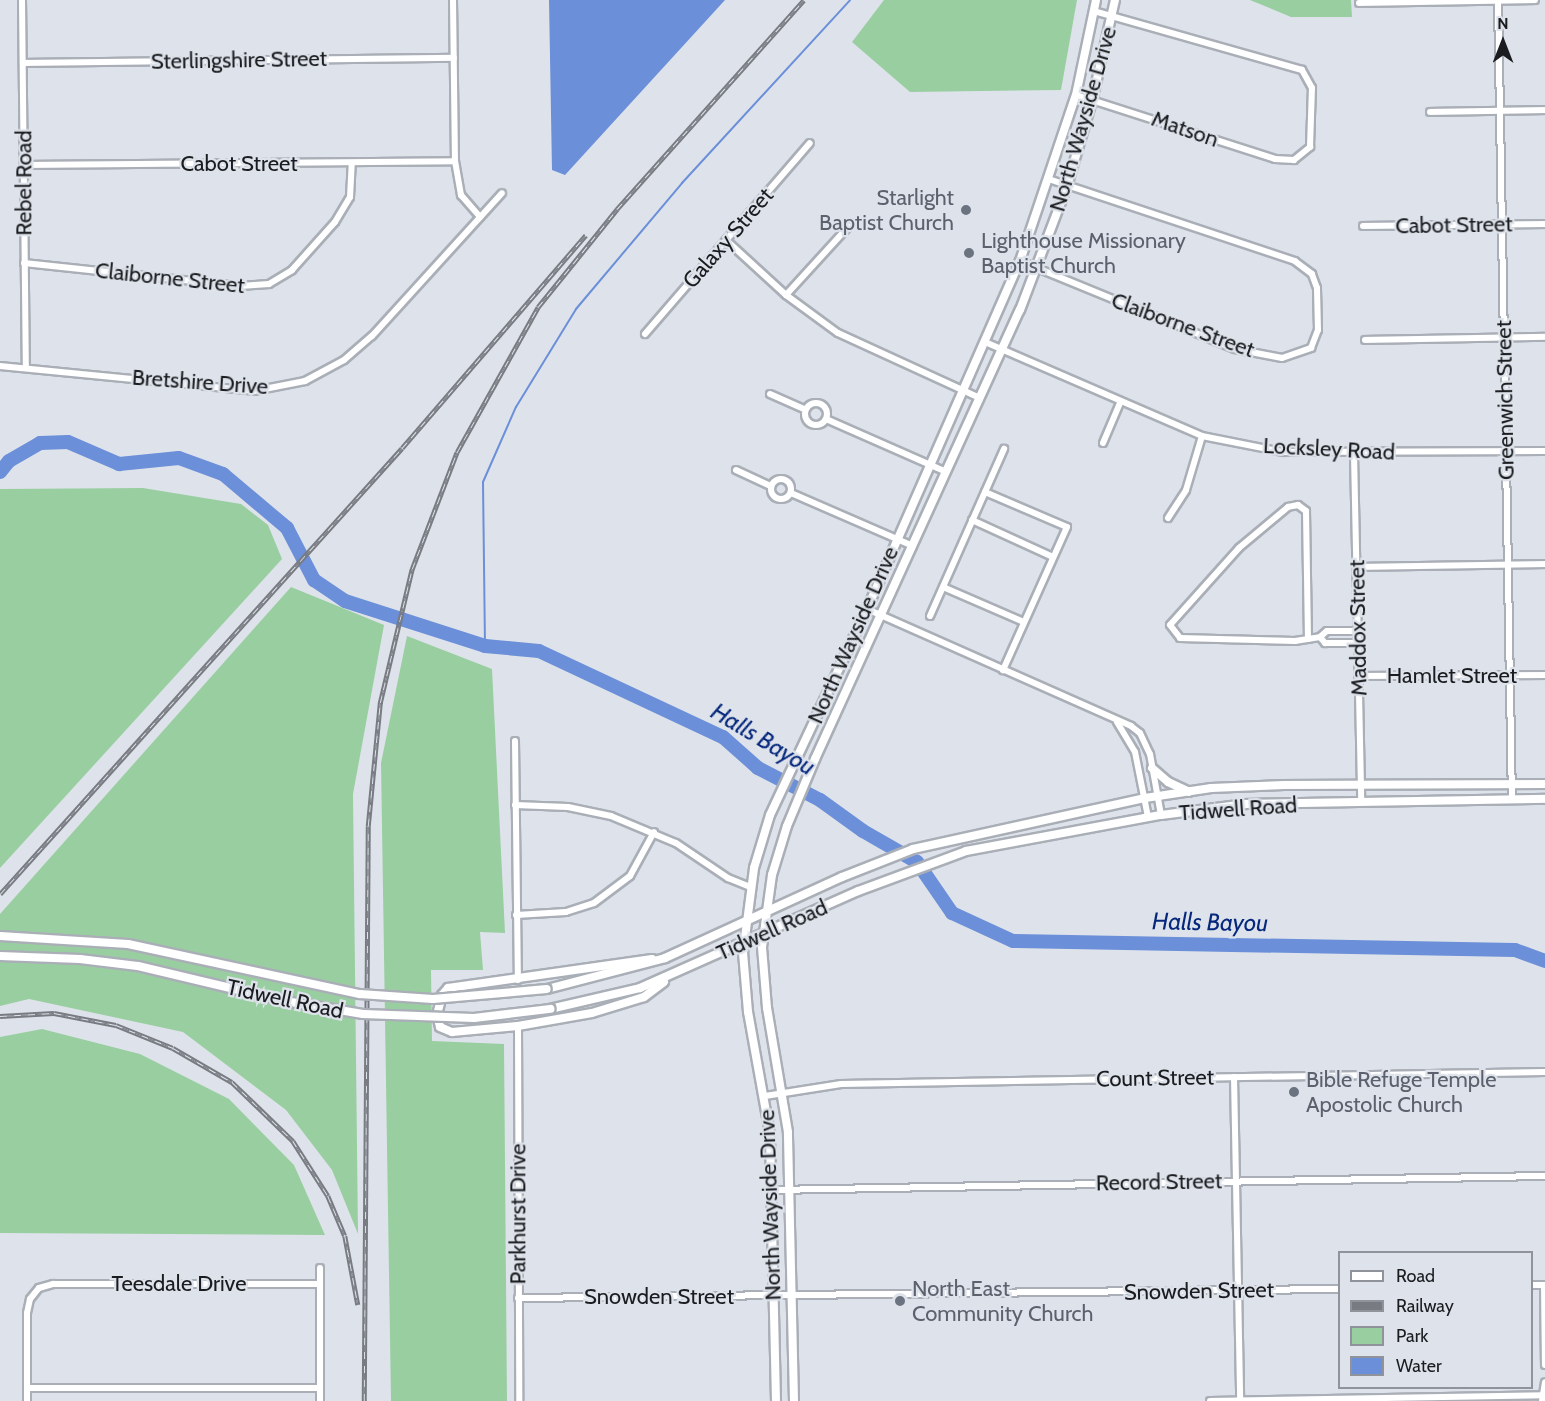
<!DOCTYPE html>
<style>
body{margin:0}
#map{position:relative;width:1545px;height:1401px;overflow:hidden;background:#dee3eb;font-family:Cabin,sans-serif}
div>[style]{position:absolute}
[style*='--x']{left:calc(var(--x)*1px);top:calc(var(--y)*1px);width:calc(var(--w)*1px);rotate:calc(var(--a)*1deg)}
.green>*{inset:0;background:#99cea0}
.water>*{inset:0;background:#6b8fd8}
.stream>*{height:2px;margin:-1px;padding:0 1px;transform-origin:1px;border-radius:1px;background:#6b8fd8}
.river>*{height:14px;margin:-7px;padding:0 7px;transform-origin:7px;border-radius:7px;background:#6b8fd8}
.roads{filter:drop-shadow(2px 0 #aaafb7) drop-shadow(-2px 0 #aaafb7) drop-shadow(0 2px #aaafb7) drop-shadow(0 -2px #aaafb7)}
.minor>*{height:6px;margin:-3px;padding:0 3px;transform-origin:3px;border-radius:3px;background:#fff}
.minor>.ring{margin:-3px;padding:0;box-sizing:content-box;background:none;border:6px solid #fff;border-radius:50%}
.secondary>*{height:8px;margin:-4px;padding:0 4px;transform-origin:4px;border-radius:4px;background:#fff}
.rail>*{height:4.5px;margin-top:-2.25px;transform-origin:0;background:repeating-linear-gradient(90deg,#dee3eb 0 7px,#787b81 0 14px);box-sizing:border-box;border-block:2px solid #787b81}
.bridges{filter:drop-shadow(2px 0 #aaafb7) drop-shadow(-2px 0 #aaafb7) drop-shadow(0 2px #aaafb7) drop-shadow(0 -2px #aaafb7)}
.secondary-bridge>*{height:8px;margin:-4px;padding:0 4px;transform-origin:4px;border-radius:4px;background:#fff}
.dots>*{width:16px;height:16px;translate:-50% -50%;box-sizing:border-box;border:3px solid #dee3eb;border-radius:50%}
span{translate:-50% -50%;white-space:nowrap;text-align:center;line-height:1.15;-webkit-text-stroke:4.5px #dee3eb;paint-order:stroke}
.street-label{font-size:22px;color:#1a1c1f}
.worship-label{font-size:22px;color:#5b616d}
.right{translate:-100% -50%;text-align:right}
.left{translate:0 -50%;text-align:left}
.water-label{font-size:24px;color:#06287c;font-style:italic}
.legend{position:absolute;left:1338px;top:1251px;width:195px;height:138px;box-sizing:border-box;background:#dee3eb;border:2px solid #909399;margin:0;padding:8px 10px;list-style:none;font-size:18px;color:#1a1c1f}
.legend li{display:flex;align-items:center;gap:12px;height:30px}
.legend b{width:30px;border:2px solid #909399}
.north{position:absolute;left:1473px;top:12px;width:60px;height:60px;-webkit-text-stroke:4px #dee3eb;paint-order:stroke;rotate:0deg;font-size:16px;font-weight:700;line-height:24px;text-align:center;color:#1a1c1f}
.north::after{content:'';display:block;margin:auto;width:21px;height:27px;background:#1a1c1f;clip-path:polygon(50% 0,100% 100%,50% 72%,0 100%)}
</style>
<div id="map">
<div class="green">
<i style="clip-path:polygon(884px 0,1077px 0,1061px 90px,910px 92px,852px 42px)"></i>
<i style="clip-path:polygon(1250px 0,1351px 0,1352px 17px,1291px 17px)"></i>
<i style="clip-path:polygon(143px 488px,241px 504px,268px 525px,282px 559px,0 868px,0 489px)"></i>
<i style="clip-path:polygon(291px 587px,384px 625px,353px 794px,358px 1234px,332px 1170px,286px 1110px,183px 1032px,29px 999px,0 1006px,0 914px)"></i>
<i style="clip-path:polygon(407px 636px,492px 669px,505px 933px,480px 932px,483px 970px,431px 970px,432px 1041px,504px 1044px,507px 1401px,391px 1401px,381px 763px)"></i>
<i style="clip-path:polygon(42px 1029px,140px 1054px,229px 1099px,294px 1165px,325px 1235px,0 1233px,0 1037px)"></i>
</div>
<div class="water">
<i style="clip-path:polygon(549px 0,725px 0,565px 175px,552px 170px)"></i>
</div>
<div class="stream">
<i style="--x:485;--y:646;--w:164;--a:-90.7"></i>
<i style="--x:483;--y:482;--w:82;--a:-66.3"></i>
<i style="--x:516;--y:407;--w:115;--a:-58.5"></i>
<i style="--x:576;--y:309;--w:165;--a:-49.9"></i>
<i style="--x:682;--y:183;--w:248;--a:-47.4"></i>
</div>
<div class="river">
<i style="--x:0;--y:472;--w:14;--a:-51"></i>
<i style="--x:9;--y:461;--w:36;--a:-30"></i>
<i style="--x:40;--y:443;--w:28;--a:-2"></i>
<i style="--x:68;--y:442;--w:56;--a:23.3"></i>
<i style="--x:119;--y:464;--w:60;--a:-5.7"></i>
<i style="--x:179;--y:458;--w:47;--a:20"></i>
<i style="--x:223;--y:474;--w:84;--a:40.2"></i>
<i style="--x:287;--y:528;--w:59;--a:62.6"></i>
<i style="--x:314;--y:580;--w:37;--a:34"></i>
<i style="--x:345;--y:601;--w:147;--a:17.8"></i>
<i style="--x:485;--y:646;--w:54;--a:5.3"></i>
<i style="--x:539;--y:651;--w:203;--a:25.1"></i>
<i style="--x:723;--y:737;--w:47;--a:41.5"></i>
<i style="--x:758;--y:768;--w:70;--a:27.3"></i>
<i style="--x:820;--y:800;--w:53;--a:35.8"></i>
<i style="--x:863;--y:831;--w:62;--a:29.9"></i>
<i style="--x:917;--y:862;--w:62;--a:55.5"></i>
<i style="--x:952;--y:913;--w:67;--a:24.7"></i>
<i style="--x:1013;--y:941;--w:502;--a:1.03"></i>
<i style="--x:1515;--y:950;--w:32;--a:20"></i>
</div>
<div class="roads">
<div class="minor">
<i style="--x:22;--y:0;--w:367;--a:89.4"></i>
<i style="--x:453;--y:0;--w:161;--a:89.3"></i>
<i style="--x:455;--y:161;--w:35;--a:80"></i>
<i style="--x:461;--y:195;--w:29;--a:49"></i>
<i style="--x:1498;--y:0;--w:799;--a:89"></i>
<i style="--x:1359;--y:3;--w:176;--a:-1"></i>
<i style="--x:23;--y:63;--w:431;--a:-0.7"></i>
<i style="--x:1076;--y:95;--w:209;--a:17.8"></i>
<i style="--x:1275;--y:159;--w:19;--a:3"></i>
<i style="--x:1294;--y:160;--w:21;--a:-39"></i>
<i style="--x:1310;--y:147;--w:59;--a:-88.1"></i>
<i style="--x:1312;--y:88;--w:21;--a:-119"></i>
<i style="--x:1302;--y:70;--w:216;--a:-164.2"></i>
<i style="--x:1430;--y:112;--w:115;--a:-1"></i>
<i style="--x:24;--y:165;--w:431;--a:-0.5"></i>
<i style="--x:1363;--y:226;--w:182;--a:-0.6"></i>
<i style="--x:726;--y:240;--w:81;--a:42.5"></i>
<i style="--x:786;--y:295;--w:64;--a:36.2"></i>
<i style="--x:838;--y:333;--w:156;--a:24.6"></i>
<i style="--x:1020;--y:261;--w:232;--a:22.3"></i>
<i style="--x:1235;--y:349;--w:48;--a:10.8"></i>
<i style="--x:1282;--y:358;--w:31;--a:-19"></i>
<i style="--x:1311;--y:348;--w:19;--a:-69"></i>
<i style="--x:1318;--y:330;--w:42;--a:-91.4"></i>
<i style="--x:1317;--y:288;--w:15;--a:-110"></i>
<i style="--x:1312;--y:274;--w:21;--a:-143"></i>
<i style="--x:1295;--y:261;--w:259;--a:-161.6"></i>
<i style="--x:24;--y:263;--w:217;--a:6.1"></i>
<i style="--x:240;--y:286;--w:29;--a:-4"></i>
<i style="--x:269;--y:284;--w:27;--a:-31"></i>
<i style="--x:292;--y:270;--w:64;--a:-48.1"></i>
<i style="--x:335;--y:222;--w:29;--a:-59"></i>
<i style="--x:350;--y:197;--w:34;--a:-87"></i>
<i style="--x:786;--y:295;--w:93;--a:-47.6"></i>
<i style="--x:645;--y:334;--w:252;--a:-49.2"></i>
<i style="--x:1365;--y:340;--w:180;--a:-1"></i>
<i style="--x:985;--y:342;--w:236;--a:23.4"></i>
<i style="--x:1202;--y:436;--w:83;--a:11.2"></i>
<i style="--x:1283;--y:452;--w:262;--a:-0.2"></i>
<i style="--x:0;--y:366;--w:255;--a:5.6"></i>
<i style="--x:254;--y:391;--w:52;--a:-11.1"></i>
<i style="--x:305;--y:381;--w:44;--a:-28.3"></i>
<i style="--x:344;--y:360;--w:37;--a:-41"></i>
<i style="--x:372;--y:336;--w:193;--a:-47.7"></i>
<i style="--x:770;--y:394;--w:39;--a:24"></i>
<i class="ring" style="left:805px;top:403px;width:16px;height:16px"></i>
<i style="--x:826;--y:419;--w:131;--a:23.8"></i>
<i style="--x:1103;--y:443;--w:43;--a:-67"></i>
<i style="--x:1354;--y:454;--w:348;--a:88.8"></i>
<i style="--x:736;--y:470;--w:38;--a:25"></i>
<i class="ring" style="left:771px;top:479px;width:14px;height:14px"></i>
<i style="--x:985;--y:492;--w:89;--a:23.1"></i>
<i style="--x:1067;--y:527;--w:157;--a:114.1"></i>
<i style="--x:791;--y:493;--w:133;--a:23.5"></i>
<i style="--x:1168;--y:518;--w:33;--a:-57"></i>
<i style="--x:1186;--y:490;--w:56;--a:-73.5"></i>
<i style="--x:972;--y:520;--w:89;--a:24.6"></i>
<i style="--x:1357;--y:567;--w:188;--a:-0.9"></i>
<i style="--x:943;--y:587;--w:88;--a:23.4"></i>
<i style="--x:867;--y:609;--w:289;--a:23.9"></i>
<i style="--x:1131;--y:726;--w:11;--a:38"></i>
<i style="--x:1140;--y:733;--w:23;--a:65"></i>
<i style="--x:1150;--y:754;--w:62;--a:79.8"></i>
<i style="--x:930;--y:616;--w:183;--a:-66.1"></i>
<i style="--x:1320;--y:637;--w:8;--a:50"></i>
<i style="--x:1325;--y:643;--w:33;--a:0"></i>
<i style="--x:1308;--y:639;--w:128;--a:-90.9"></i>
<i style="--x:1306;--y:511;--w:10;--a:-143"></i>
<i style="--x:1298;--y:505;--w:10;--a:169"></i>
<i style="--x:1288;--y:507;--w:64;--a:140.1"></i>
<i style="--x:1239;--y:548;--w:103;--a:131.9"></i>
<i style="--x:1170;--y:625;--w:16;--a:52"></i>
<i style="--x:1180;--y:638;--w:115;--a:1.5"></i>
<i style="--x:1295;--y:641;--w:25;--a:-9"></i>
<i style="--x:1320;--y:637;--w:9;--a:-41"></i>
<i style="--x:1327;--y:631;--w:31;--a:0"></i>
<i style="--x:1358;--y:676;--w:187;--a:-0.3"></i>
<i style="--x:1117;--y:722;--w:35;--a:59"></i>
<i style="--x:1135;--y:752;--w:66;--a:78.7"></i>
<i style="--x:515;--y:741;--w:239;--a:89.3"></i>
<i style="--x:515;--y:805;--w:53;--a:2.2"></i>
<i style="--x:568;--y:807;--w:44;--a:11.8"></i>
<i style="--x:611;--y:816;--w:70;--a:22.6"></i>
<i style="--x:676;--y:843;--w:63;--a:33.9"></i>
<i style="--x:728;--y:878;--w:24;--a:22"></i>
<i style="--x:516;--y:915;--w:50;--a:-3.4"></i>
<i style="--x:566;--y:912;--w:29;--a:-18"></i>
<i style="--x:594;--y:903;--w:45;--a:-36.9"></i>
<i style="--x:630;--y:876;--w:50;--a:-61.4"></i>
<i style="--x:518;--y:1026;--w:375;--a:89.8"></i>
<i style="--x:1234;--y:1077;--w:324;--a:88.9"></i>
<i style="--x:765;--y:1096;--w:77;--a:-9"></i>
<i style="--x:841;--y:1084;--w:704;--a:-0.98"></i>
<i style="--x:773;--y:1190;--w:772;--a:-1.04"></i>
<i style="--x:1532;--y:1285;--w:13;--a:0"></i>
<i style="--x:1544;--y:1285;--w:80;--a:89.3"></i>
<i style="--x:518;--y:1298;--w:822;--a:-0.63"></i>
<i style="--x:27;--y:1388;--w:293;--a:0"></i>
<i style="--x:27;--y:1401;--w:88;--a:-90"></i>
<i style="--x:27;--y:1313;--w:14;--a:-78"></i>
<i style="--x:30;--y:1299;--w:14;--a:-51"></i>
<i style="--x:39;--y:1288;--w:15;--a:-16"></i>
<i style="--x:53;--y:1284;--w:267;--a:0"></i>
<i style="--x:320;--y:1401;--w:133;--a:-90"></i>
<i style="--x:1210;--y:1401;--w:334;--a:-1"></i>
<i style="--x:1542;--y:1401;--w:19;--a:-81"></i>
</div>
<div class="secondary">
<i style="--x:1152;--y:768;--w:21;--a:41"></i>
<i style="--x:1168;--y:782;--w:23;--a:25"></i>
<i style="--x:652;--y:959;--w:206;--a:171.9"></i>
<i style="--x:448;--y:988;--w:9;--a:131"></i>
<i style="--x:442;--y:995;--w:21;--a:104"></i>
<i style="--x:437;--y:1015;--w:12;--a:76"></i>
<i style="--x:440;--y:1027;--w:13;--a:23"></i>
<i style="--x:452;--y:1032;--w:66;--a:-5.2"></i>
<i style="--x:518;--y:1026;--w:75;--a:-10"></i>
<i style="--x:592;--y:1013;--w:54;--a:-17.1"></i>
<i style="--x:644;--y:997;--w:25;--a:-37"></i>
<i style="--x:547;--y:989;--w:122;--a:-14.7"></i>
<i style="--x:665;--y:958;--w:195;--a:-24.6"></i>
<i style="--x:842;--y:877;--w:76;--a:-21.5"></i>
<i style="--x:913;--y:849;--w:238;--a:-12.4"></i>
<i style="--x:1145;--y:798;--w:67;--a:-8.6"></i>
<i style="--x:1211;--y:788;--w:73;--a:-2.4"></i>
<i style="--x:1284;--y:785;--w:261;--a:-0.2"></i>
<i style="--x:550;--y:1009;--w:92;--a:-13.1"></i>
<i style="--x:640;--y:988;--w:239;--a:-24"></i>
<i style="--x:858;--y:891;--w:115;--a:-20.3"></i>
<i style="--x:966;--y:851;--w:198;--a:-10.5"></i>
<i style="--x:1161;--y:815;--w:86;--a:-7.4"></i>
<i style="--x:1246;--y:804;--w:299;--a:-1"></i>
<i style="--x:776;--y:1401;--w:267;--a:-91.3"></i>
<i style="--x:770;--y:1134;--w:124;--a:-100.2"></i>
<i style="--x:748;--y:1012;--w:59;--a:-94.8"></i>
<i style="--x:743;--y:953;--w:86;--a:-82.6"></i>
<i style="--x:754;--y:868;--w:55;--a:-73.2"></i>
<i style="--x:770;--y:815;--w:228;--a:-64.8"></i>
<i style="--x:867;--y:609;--w:380;--a:-66.3"></i>
<i style="--x:1020;--y:261;--w:175;--a:-71.4"></i>
<i style="--x:1076;--y:95;--w:97;--a:-78.1"></i>
<i style="--x:794;--y:1401;--w:269;--a:-91.3"></i>
<i style="--x:788;--y:1132;--w:126;--a:-99.6"></i>
<i style="--x:767;--y:1008;--w:61;--a:-94.7"></i>
<i style="--x:762;--y:947;--w:73;--a:-82.1"></i>
<i style="--x:772;--y:875;--w:51;--a:-73"></i>
<i style="--x:787;--y:826;--w:73;--a:-67.3"></i>
<i style="--x:815;--y:759;--w:494;--a:-65.5"></i>
<i style="--x:1020;--y:310;--w:133;--a:-69.2"></i>
<i style="--x:1067;--y:186;--w:89;--a:-73.6"></i>
<i style="--x:1092;--y:101;--w:104;--a:-77.2"></i>
</div>
</div>
<div class="rail">
<i style="--x:0;--y:894;--w:600;--a:-47.97"></i>
<i style="--x:402;--y:448;--w:281;--a:-49.2"></i>
<i style="--x:0;--y:1016;--w:54;--a:-3.2"></i>
<i style="--x:54;--y:1013;--w:63;--a:11"></i>
<i style="--x:116;--y:1025;--w:61;--a:22"></i>
<i style="--x:173;--y:1048;--w:68;--a:30"></i>
<i style="--x:232;--y:1082;--w:85;--a:44"></i>
<i style="--x:293;--y:1141;--w:65;--a:57.5"></i>
<i style="--x:328;--y:1196;--w:43;--a:67"></i>
<i style="--x:345;--y:1236;--w:70;--a:79.3"></i>
<i style="--x:364;--y:1401;--w:575;--a:-89.6"></i>
<i style="--x:368;--y:826;--w:124;--a:-84.4"></i>
<i style="--x:380;--y:703;--w:138;--a:-76.6"></i>
<i style="--x:412;--y:569;--w:125;--a:-69"></i>
<i style="--x:457;--y:452;--w:166;--a:-60.8"></i>
<i style="--x:538;--y:307;--w:126;--a:-51.1"></i>
<i style="--x:617;--y:209;--w:280;--a:-48.2"></i>
</div>
<div class="bridges">
<div class="secondary-bridge">
<i style="--x:0;--y:936;--w:128;--a:3.6"></i>
<i style="--x:128;--y:944;--w:237;--a:12.2"></i>
<i style="--x:360;--y:994;--w:73;--a:3.9"></i>
<i style="--x:433;--y:999;--w:114;--a:-5"></i>
<i style="--x:0;--y:956;--w:80;--a:2.1"></i>
<i style="--x:80;--y:959;--w:58;--a:6.9"></i>
<i style="--x:138;--y:966;--w:151;--a:13.4"></i>
<i style="--x:285;--y:1001;--w:79;--a:9.5"></i>
<i style="--x:363;--y:1014;--w:111;--a:2.1"></i>
<i style="--x:474;--y:1018;--w:77;--a:-6.8"></i>
</div>
</div>
<div class="dots">
<i style="left:966px;top:210px;background:#6b7280"></i>
<i style="left:969px;top:253px;background:#6b7280"></i>
<i style="left:1294px;top:1092px;background:#6b7280"></i>
<i style="left:900px;top:1301px;background:#6b7280"></i>
</div>
<div class="street-label">
<span style="left:239px;top:60px;rotate:-1deg">Sterlingshire Street</span>
<span style="left:1083px;top:119px;rotate:-74deg">North Wayside Drive</span>
<span style="left:1185px;top:129px;rotate:19deg">Matson</span>
<span style="left:239px;top:164px">Cabot Street</span>
<span style="left:24px;top:183px;rotate:-90deg">Rebel Road</span>
<span style="left:1454px;top:225px;rotate:-1deg">Cabot Street</span>
<span style="left:728px;top:238px;rotate:-49deg">Galaxy Street</span>
<span style="left:170px;top:278px;rotate:6deg">Claiborne Street</span>
<span style="left:1183px;top:325px;rotate:20deg">Claiborne Street</span>
<span style="left:200px;top:382px;rotate:4deg">Bretshire Drive</span>
<span style="left:1505px;top:400px;rotate:-91deg">Greenwich Street</span>
<span style="left:1329px;top:449px;rotate:3deg">Locksley Road</span>
<span style="left:1358px;top:628px;rotate:-91deg">Maddox Street</span>
<span style="left:853px;top:635px;rotate:-66deg">North Wayside Drive</span>
<span style="left:1452px;top:676px">Hamlet Street</span>
<span style="left:1238px;top:809px;rotate:-4deg">Tidwell Road</span>
<span style="left:772px;top:930px;rotate:-24deg">Tidwell Road</span>
<span style="left:285px;top:999px;rotate:12deg">Tidwell Road</span>
<span style="left:1155px;top:1078px;rotate:-1deg">Count Street</span>
<span style="left:1159px;top:1182px;rotate:-1deg">Record Street</span>
<span style="left:770px;top:1205px;rotate:-92deg">North Wayside Drive</span>
<span style="left:518px;top:1214px;rotate:-90deg">Parkhurst Drive</span>
<span style="left:179px;top:1284px">Teesdale Drive</span>
<span style="left:1199px;top:1291px;rotate:-1deg">Snowden Street</span>
<span style="left:659px;top:1297px">Snowden Street</span>
</div>
<div class="worship-label">
<span class="right" style="left:954px;top:210px">Starlight<br>Baptist Church</span>
<span class="left" style="left:981px;top:253px">Lighthouse Missionary<br>Baptist Church</span>
<span class="left" style="left:1306px;top:1092px">Bible Refuge Temple<br>Apostolic Church</span>
<span class="left" style="left:912px;top:1301px">North East<br>Community Church</span>
</div>
<div class="water-label">
<span style="left:763px;top:739px;rotate:31deg">Halls Bayou</span>
<span style="left:1210px;top:922px;rotate:1deg">Halls Bayou</span>
</div>
<ul class="legend">
<li><b style="height:8px;background:#fff"></b>Road</li>
<li><b style="height:8px;background:#787b81"></b>Railway</li>
<li><b style="height:16px;background:#99cea0"></b>Park</li>
<li><b style="height:16px;background:#6b8fd8"></b>Water</li>
</ul>
<div class="north">N</div>
</div>
